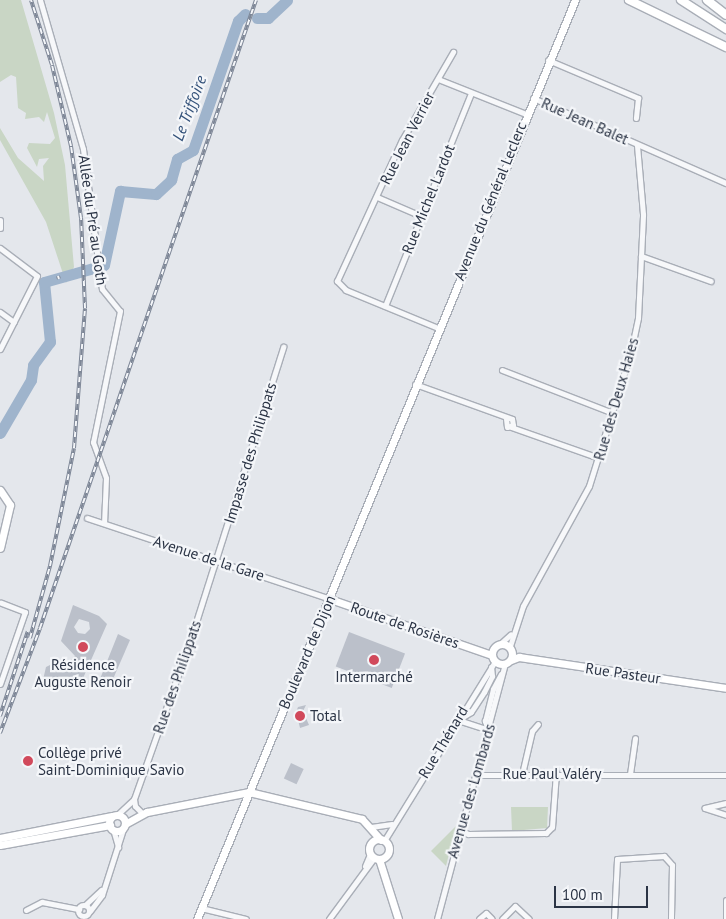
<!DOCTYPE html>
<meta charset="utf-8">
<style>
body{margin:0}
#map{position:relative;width:726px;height:919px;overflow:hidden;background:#e4e7ec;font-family:"PT Sans",sans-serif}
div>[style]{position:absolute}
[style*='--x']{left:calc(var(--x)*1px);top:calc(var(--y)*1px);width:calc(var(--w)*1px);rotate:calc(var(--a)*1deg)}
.green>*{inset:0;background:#c9d6c5}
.river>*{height:11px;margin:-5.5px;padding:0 5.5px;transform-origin:5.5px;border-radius:5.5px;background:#9fb4cc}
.building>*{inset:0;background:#bbc0ca;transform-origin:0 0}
.roads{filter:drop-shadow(1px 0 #a9aeb7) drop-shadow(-1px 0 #a9aeb7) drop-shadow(0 1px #a9aeb7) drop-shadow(0 -1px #a9aeb7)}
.street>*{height:5px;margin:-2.5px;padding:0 2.5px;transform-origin:2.5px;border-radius:2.5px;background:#f7f8fa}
.street>.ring{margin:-2.5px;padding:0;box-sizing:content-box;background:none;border:5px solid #f7f8fa;border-radius:50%}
.secondary>*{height:7px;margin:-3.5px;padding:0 3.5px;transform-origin:3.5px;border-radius:3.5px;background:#fff}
.secondary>.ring{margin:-3.5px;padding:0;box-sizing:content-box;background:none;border:7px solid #fff;border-radius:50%}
.primary>*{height:8px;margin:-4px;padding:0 4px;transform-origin:4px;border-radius:4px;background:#fff}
.rail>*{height:4px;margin-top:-2px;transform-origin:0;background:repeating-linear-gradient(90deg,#f4f6f9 0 5.5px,#7d8696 0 11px);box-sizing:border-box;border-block:1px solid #7d8696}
.dots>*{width:14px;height:14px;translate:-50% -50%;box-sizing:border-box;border:2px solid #f4f6f9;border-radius:50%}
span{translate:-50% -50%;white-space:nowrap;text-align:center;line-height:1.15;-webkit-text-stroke:4.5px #f4f6f9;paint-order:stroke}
.street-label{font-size:15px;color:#2b3445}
.poi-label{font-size:15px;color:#2b3445}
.left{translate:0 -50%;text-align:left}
.water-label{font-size:16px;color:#34527a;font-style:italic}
.scale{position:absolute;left:554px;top:886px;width:94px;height:22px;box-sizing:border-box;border:2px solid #2b3445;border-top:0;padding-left:6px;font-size:15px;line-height:18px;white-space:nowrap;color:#2b3445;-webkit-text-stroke:4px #f4f6f9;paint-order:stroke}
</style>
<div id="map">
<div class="green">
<i style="clip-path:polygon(0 0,21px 0,54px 113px,65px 165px,74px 267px,66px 283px,46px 222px,0 140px,0 128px,18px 158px,44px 181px,43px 166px,49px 158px,39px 159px,37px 167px,27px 148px,29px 143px,50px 144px,55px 138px,47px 112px,44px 122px,39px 117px,25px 119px,26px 113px,18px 108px,16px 77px,11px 75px,0 82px)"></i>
<i style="clip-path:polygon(511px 807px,548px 807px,547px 828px,512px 831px)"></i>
<i style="clip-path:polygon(456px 826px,446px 866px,431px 851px)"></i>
</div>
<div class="river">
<i style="--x:257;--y:18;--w:11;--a:0"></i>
<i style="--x:268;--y:18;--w:26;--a:-43"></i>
<i style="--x:0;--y:433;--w:61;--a:-59.7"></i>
<i style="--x:31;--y:380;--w:15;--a:-82"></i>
<i style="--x:33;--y:365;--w:29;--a:-54"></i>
<i style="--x:50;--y:342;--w:60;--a:-95.7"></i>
<i style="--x:44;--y:282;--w:62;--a:-15.8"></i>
<i style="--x:104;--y:265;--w:76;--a:-77.8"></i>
<i style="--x:120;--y:191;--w:36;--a:5"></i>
<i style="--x:156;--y:194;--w:21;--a:-43"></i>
<i style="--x:171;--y:180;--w:22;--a:-74"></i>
<i style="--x:177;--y:159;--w:18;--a:-29"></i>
<i style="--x:193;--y:150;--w:137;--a:-70.8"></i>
<i style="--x:238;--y:21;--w:10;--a:-45"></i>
</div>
<div class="building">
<i style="clip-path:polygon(evenodd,73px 605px,99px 616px,107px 624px,80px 685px,42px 684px,46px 667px,56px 662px,66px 666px,75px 656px,61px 641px,73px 605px,79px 619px,89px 622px,90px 629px,85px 634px,78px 633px,74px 627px,79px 619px)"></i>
<i style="left:349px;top:632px;width:60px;height:37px;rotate:21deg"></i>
<i style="clip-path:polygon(118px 634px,130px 640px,110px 686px,100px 679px)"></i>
<i style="clip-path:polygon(306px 705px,303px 711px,309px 725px,300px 728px,296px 712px,298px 707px)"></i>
<i style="left:291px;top:763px;width:14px;height:17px;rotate:25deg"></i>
</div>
<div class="roads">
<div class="street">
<i style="--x:40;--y:0;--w:155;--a:73.9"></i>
<i style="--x:83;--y:149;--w:141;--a:82.3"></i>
<i style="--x:102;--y:289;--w:28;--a:51"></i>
<i style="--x:120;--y:311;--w:134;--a:101.6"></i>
<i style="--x:93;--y:442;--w:38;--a:70"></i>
<i style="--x:106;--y:478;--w:45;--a:92.5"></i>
<i style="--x:548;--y:60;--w:98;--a:22.9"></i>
<i style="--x:638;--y:98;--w:20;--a:96"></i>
<i style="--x:438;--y:79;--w:95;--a:21.7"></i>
<i style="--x:533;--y:98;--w:211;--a:23.8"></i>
<i style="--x:377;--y:197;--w:48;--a:23.4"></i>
<i style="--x:0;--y:220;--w:8;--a:90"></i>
<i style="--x:0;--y:248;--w:46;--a:37.1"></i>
<i style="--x:37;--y:276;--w:82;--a:116.9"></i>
<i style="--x:641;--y:256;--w:74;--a:19.7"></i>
<i style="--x:385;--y:306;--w:230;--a:-68"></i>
<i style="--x:0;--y:312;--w:17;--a:36"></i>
<i style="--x:438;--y:328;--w:100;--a:-157.6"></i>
<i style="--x:346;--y:290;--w:13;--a:-135"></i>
<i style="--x:337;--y:281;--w:155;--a:-65.3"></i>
<i style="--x:402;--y:140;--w:102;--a:-59.9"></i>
<i style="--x:502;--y:370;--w:119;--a:21.2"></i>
<i style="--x:415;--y:384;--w:103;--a:19.8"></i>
<i style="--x:512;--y:419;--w:6;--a:81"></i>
<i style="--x:513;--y:425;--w:6;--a:162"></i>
<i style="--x:507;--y:427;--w:8;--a:-97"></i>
<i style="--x:511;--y:427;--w:93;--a:19.4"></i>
<i style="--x:87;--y:518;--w:256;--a:18.4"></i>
<i style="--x:501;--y:643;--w:13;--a:-42"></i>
<i style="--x:510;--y:646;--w:42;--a:-72"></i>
<i style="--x:523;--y:606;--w:137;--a:-61.2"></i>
<i style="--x:589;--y:486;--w:141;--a:-72.7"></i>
<i style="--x:631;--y:351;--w:34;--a:-78"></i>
<i style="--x:638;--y:318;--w:104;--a:-87.2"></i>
<i style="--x:643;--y:214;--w:69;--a:-95"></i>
<i style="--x:0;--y:684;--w:76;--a:-70.9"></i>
<i style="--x:25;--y:612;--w:26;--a:-159"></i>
<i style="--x:458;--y:720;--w:15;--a:-32"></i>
<i style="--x:471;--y:712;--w:24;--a:-57"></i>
<i style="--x:484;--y:692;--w:18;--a:-63"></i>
<i style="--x:492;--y:676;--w:9;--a:-96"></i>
<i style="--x:458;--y:720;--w:32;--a:18"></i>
<i style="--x:488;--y:729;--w:9;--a:-111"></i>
<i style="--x:485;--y:721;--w:33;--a:-76"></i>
<i style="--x:493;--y:689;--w:17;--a:-62"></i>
<i style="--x:522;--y:774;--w:44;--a:-76.9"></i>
<i style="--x:532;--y:731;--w:9;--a:-49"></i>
<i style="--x:630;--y:774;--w:36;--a:-82"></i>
<i style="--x:475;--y:775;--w:251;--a:0"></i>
<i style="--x:134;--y:799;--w:7;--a:82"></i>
<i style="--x:135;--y:806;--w:8;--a:45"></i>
<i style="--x:726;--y:803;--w:22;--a:167"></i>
<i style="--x:705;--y:808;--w:22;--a:18"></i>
<i style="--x:117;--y:815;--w:23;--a:-43"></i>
<i style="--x:134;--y:799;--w:164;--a:-70.5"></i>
<i style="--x:189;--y:644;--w:312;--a:-72.4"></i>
<i style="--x:371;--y:827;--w:21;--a:-8"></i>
<i style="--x:113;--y:829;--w:19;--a:74"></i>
<i style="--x:460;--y:830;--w:9;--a:27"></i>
<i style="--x:468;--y:834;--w:78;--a:-0.7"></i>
<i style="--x:546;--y:833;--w:8;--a:-45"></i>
<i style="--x:552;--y:827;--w:54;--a:-85.8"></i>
<i style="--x:384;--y:841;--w:211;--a:-58.3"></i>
<i style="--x:365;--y:866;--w:13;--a:-67"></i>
<i style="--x:85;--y:905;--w:22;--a:-43"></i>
<i class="ring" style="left:78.5px;top:905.5px;width:6px;height:6px"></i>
<i style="--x:201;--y:908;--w:46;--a:13.7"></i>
<i style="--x:26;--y:910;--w:18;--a:-27"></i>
<i style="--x:42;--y:902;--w:38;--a:11"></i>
<i style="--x:90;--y:911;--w:20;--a:-53"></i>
<i style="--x:102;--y:895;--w:72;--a:-72.3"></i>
<i style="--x:329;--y:919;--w:76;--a:-53.6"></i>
<i style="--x:437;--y:919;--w:264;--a:-75.1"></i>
<i style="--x:479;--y:919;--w:9;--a:-41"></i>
<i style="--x:486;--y:913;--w:8;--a:45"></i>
<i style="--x:502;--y:919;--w:18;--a:-45"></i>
<i style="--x:515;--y:906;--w:19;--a:43"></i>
<i style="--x:614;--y:919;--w:60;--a:-87.1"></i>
<i style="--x:617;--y:859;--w:47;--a:-3.7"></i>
<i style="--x:664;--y:856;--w:12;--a:48"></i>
<i style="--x:672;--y:865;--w:54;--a:91.1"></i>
<i style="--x:726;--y:919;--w:19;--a:-90"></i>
</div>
<div class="secondary">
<i style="--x:0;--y:490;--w:18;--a:56"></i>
<i style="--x:10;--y:505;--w:44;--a:103.1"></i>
<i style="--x:330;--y:599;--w:171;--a:19.1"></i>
<i class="ring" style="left:492px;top:644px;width:13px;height:13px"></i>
<i style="--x:511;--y:660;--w:9;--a:-21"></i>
<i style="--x:519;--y:657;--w:209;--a:8.5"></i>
<i class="ring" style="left:109px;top:815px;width:9px;height:9px"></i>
<i style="--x:125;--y:824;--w:25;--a:-29"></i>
<i style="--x:147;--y:812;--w:104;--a:-11.1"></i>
<i style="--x:249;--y:792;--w:116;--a:13.4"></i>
<i style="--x:362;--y:819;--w:28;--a:48"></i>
<i style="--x:0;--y:838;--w:114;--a:-11.1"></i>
<i class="ring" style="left:369px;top:839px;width:13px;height:13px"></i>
<i style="--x:0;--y:845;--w:112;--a:-10.3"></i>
<i style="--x:379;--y:859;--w:63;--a:72.4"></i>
<i style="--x:197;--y:919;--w:994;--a:-67.64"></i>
</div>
<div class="primary">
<i style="--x:629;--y:0;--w:108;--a:25.9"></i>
<i style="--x:681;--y:0;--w:54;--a:32.8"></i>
<i style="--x:707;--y:0;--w:24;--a:38"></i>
</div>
</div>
<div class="rail">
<i style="--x:58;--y:276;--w:3;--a:72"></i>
<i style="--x:30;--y:638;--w:75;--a:-74.5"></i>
<i style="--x:50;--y:566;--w:120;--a:-78.5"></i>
<i style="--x:74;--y:448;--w:140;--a:-85.5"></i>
<i style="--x:85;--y:308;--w:90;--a:-92.5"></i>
<i style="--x:81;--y:218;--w:73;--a:-97.9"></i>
<i style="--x:71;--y:146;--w:83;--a:-103.2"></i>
<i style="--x:52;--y:65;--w:68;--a:-107.9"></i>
<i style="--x:0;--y:716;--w:89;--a:-71.8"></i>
<i style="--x:0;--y:733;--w:112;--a:-69.1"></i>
<i style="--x:40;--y:628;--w:664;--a:-71.02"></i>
</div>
<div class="dots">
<i style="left:83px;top:647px;background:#d1495b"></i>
<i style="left:374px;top:660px;background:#d1495b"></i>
<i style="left:300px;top:716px;background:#d1495b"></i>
<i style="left:28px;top:761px;background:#d1495b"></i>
</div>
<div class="street-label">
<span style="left:585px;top:121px;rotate:24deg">Rue Jean Balet</span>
<span style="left:407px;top:138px;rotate:-63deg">Rue Jean Verrier</span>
<span style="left:428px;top:199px;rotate:-68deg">Rue Michel Lardot</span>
<span style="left:490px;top:201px;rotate:-68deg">Avenue du Général Leclerc</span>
<span style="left:93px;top:220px;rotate:82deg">Allée du Pré au Goth</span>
<span style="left:616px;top:399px;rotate:-74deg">Rue des Deux Haies</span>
<span style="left:250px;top:453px;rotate:-73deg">Impasse des Philippats</span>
<span style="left:209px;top:558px;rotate:18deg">Avenue de la Gare</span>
<span style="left:405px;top:625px;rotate:19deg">Route de Rosières</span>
<span style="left:307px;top:652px;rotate:-67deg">Boulevard de Dijon</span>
<span style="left:623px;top:673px;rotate:8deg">Rue Pasteur</span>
<span style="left:177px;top:677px;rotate:-71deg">Rue des Philippats</span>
<span style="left:443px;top:742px;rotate:-59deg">Rue Thénard</span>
<span style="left:552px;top:774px">Rue Paul Valéry</span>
<span style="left:471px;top:791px;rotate:-74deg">Avenue des Lombards</span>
</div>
<div class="poi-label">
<span style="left:83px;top:673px">Résidence<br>Auguste Renoir</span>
<span style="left:374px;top:677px">Intermarché</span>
<span class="left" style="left:310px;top:716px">Total</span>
<span class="left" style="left:38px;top:761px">Collège privé<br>Saint-Dominique Savio</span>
</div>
<div class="water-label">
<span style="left:189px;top:108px;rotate:-69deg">Le Triffoire</span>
</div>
<div class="scale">100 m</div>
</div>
